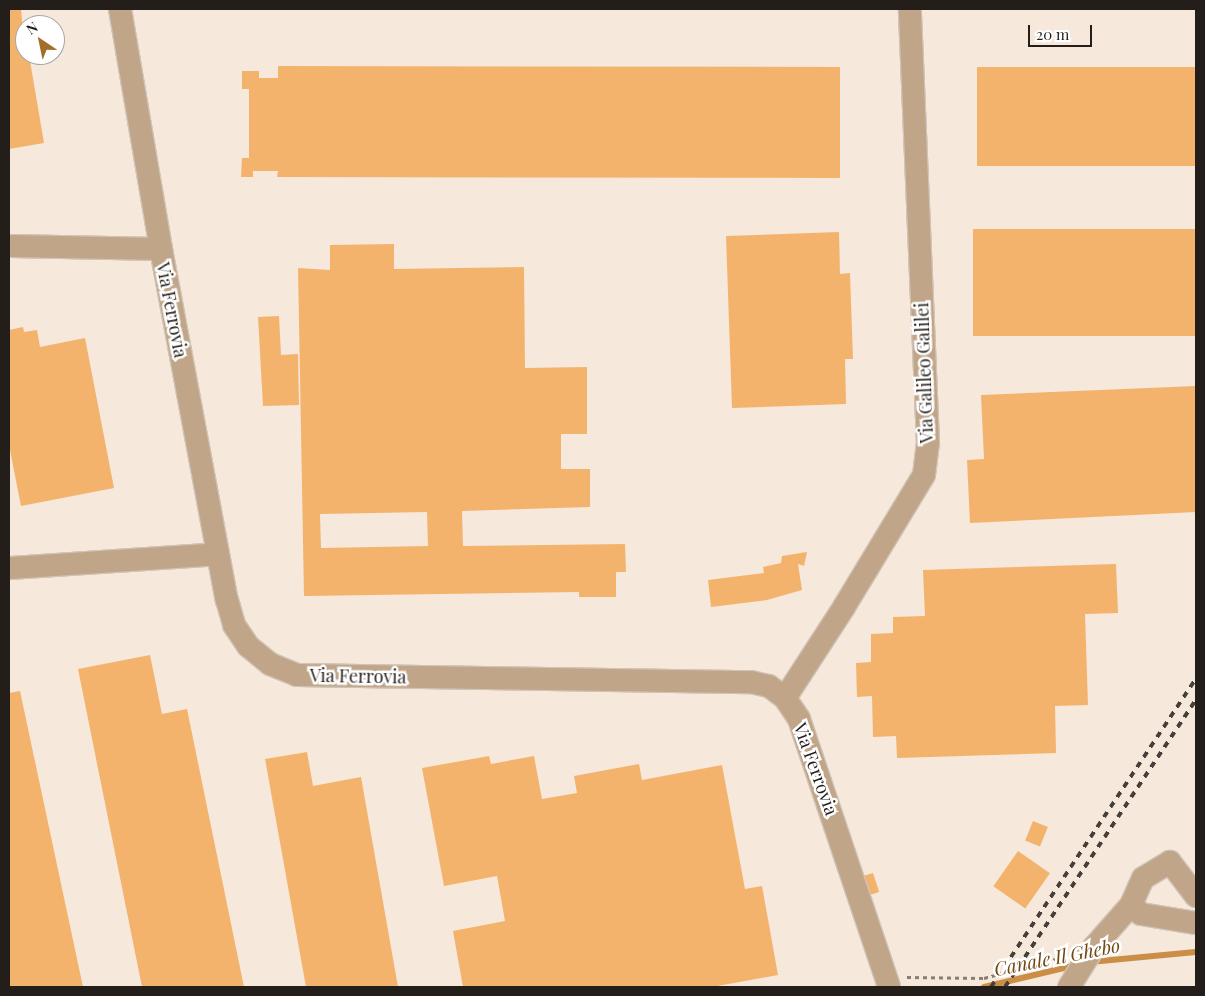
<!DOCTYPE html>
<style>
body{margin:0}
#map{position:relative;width:1205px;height:996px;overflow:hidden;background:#f6e8db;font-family:"Playfair Display",serif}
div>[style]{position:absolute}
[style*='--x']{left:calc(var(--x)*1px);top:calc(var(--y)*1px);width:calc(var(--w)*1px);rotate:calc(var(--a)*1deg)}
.stream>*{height:6px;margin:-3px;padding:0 3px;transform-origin:3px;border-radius:3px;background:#cb8e47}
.building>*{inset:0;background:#f3b36d;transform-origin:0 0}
.path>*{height:3px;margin-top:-1.5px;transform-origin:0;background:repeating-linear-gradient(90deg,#877d75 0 4px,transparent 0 8px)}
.roads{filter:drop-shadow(1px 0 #d0c4b8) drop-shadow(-1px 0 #d0c4b8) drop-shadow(0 1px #d0c4b8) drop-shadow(0 -1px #d0c4b8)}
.street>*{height:22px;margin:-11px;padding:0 11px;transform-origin:11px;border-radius:11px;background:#c1a588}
.rail>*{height:4px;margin-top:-2px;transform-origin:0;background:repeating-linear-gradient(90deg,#453e39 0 6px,transparent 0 12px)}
span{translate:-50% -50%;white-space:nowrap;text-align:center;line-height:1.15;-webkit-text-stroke:5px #fff;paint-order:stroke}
.street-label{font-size:18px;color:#231e1a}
.water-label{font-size:19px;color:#714711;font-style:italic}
.frame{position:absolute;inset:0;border:10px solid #231e1a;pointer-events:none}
.north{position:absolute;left:15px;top:15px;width:50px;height:50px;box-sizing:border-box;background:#fff;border:1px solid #a7a5a3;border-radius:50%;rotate:326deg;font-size:14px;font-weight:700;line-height:20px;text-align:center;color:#231e1a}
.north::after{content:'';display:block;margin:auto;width:18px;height:22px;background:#a56d2a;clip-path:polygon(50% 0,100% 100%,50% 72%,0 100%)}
.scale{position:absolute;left:1028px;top:25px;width:64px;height:22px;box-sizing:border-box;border:2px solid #231e1a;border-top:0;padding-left:6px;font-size:15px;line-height:18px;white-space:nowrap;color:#231e1a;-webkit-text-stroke:4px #fff;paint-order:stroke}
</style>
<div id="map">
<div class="stream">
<i style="--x:1090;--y:962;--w:106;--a:-5.4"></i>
<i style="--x:984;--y:987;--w:95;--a:-13.4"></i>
</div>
<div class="building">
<i style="clip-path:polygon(9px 9px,21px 9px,25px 55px,29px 55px,44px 143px,9px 149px)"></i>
<i style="clip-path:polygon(278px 66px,840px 67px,840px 178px,277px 177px,278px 171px,253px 171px,253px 177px,241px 177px,242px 158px,249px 158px,249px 89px,242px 89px,242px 71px,259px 71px,259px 78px,278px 78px)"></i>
<i style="left:1196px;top:67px;width:99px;height:219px;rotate:90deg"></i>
<i style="left:1196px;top:229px;width:107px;height:223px;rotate:90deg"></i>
<i style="clip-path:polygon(839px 232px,840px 274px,850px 273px,853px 359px,845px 359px,846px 404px,732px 408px,726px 236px)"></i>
<i style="clip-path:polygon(evenodd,394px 244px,394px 269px,524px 267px,525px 368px,587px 367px,587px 434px,561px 434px,561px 469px,590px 469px,590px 507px,462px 511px,463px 546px,625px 544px,626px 572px,616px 572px,616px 597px,579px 597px,579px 592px,304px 596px,298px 268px,330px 270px,330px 245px,394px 244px,427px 512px,428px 546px,321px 548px,320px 514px,427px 512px)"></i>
<i style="clip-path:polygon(279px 316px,281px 355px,298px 354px,299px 405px,263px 406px,258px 317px)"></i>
<i style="clip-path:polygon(23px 327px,24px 332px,37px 330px,40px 347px,85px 338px,114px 488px,21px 506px,9px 445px,9px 330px)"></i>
<i style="clip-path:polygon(1196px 386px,1196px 512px,970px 523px,967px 460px,984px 459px,981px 395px)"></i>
<i style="clip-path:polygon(807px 552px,804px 566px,798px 564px,802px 590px,767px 600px,711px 607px,708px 580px,764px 573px,763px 567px,781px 563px,782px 556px)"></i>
<i style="clip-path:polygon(1116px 564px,1118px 613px,1085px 614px,1088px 705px,1055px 706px,1056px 753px,897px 758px,896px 736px,873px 737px,872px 696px,857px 697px,856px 663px,871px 662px,871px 634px,893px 633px,893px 617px,925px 616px,923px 570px)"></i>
<i style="clip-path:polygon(150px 655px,162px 714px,187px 709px,244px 987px,142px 987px,78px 669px)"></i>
<i style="clip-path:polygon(20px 691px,83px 987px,9px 987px,9px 693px)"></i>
<i style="clip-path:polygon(307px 752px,313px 786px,361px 777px,398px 987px,306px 987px,265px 759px)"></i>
<i style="clip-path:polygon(489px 756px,491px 764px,534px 756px,542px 799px,577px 793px,574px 776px,639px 764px,642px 780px,722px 765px,745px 889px,762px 886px,778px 975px,712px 987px,463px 987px,453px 931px,505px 921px,497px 876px,444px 886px,422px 768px)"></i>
<i style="left:1033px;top:821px;width:16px;height:21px;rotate:22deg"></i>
<i style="left:1018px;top:851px;width:39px;height:43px;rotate:35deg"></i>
<i style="left:873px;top:873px;width:20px;height:10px;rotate:72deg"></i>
</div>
<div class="path">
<i style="--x:907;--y:977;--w:77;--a:0.7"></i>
<i style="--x:984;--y:978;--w:82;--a:-14.9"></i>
</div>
<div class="roads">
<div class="street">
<i style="--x:120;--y:9;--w:243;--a:80.3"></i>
<i style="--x:161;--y:249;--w:357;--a:79.4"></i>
<i style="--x:227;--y:600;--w:26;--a:74"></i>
<i style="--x:234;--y:625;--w:25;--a:56"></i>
<i style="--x:248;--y:646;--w:28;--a:39"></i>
<i style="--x:270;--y:664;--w:29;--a:22"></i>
<i style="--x:297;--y:675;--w:454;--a:0.9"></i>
<i style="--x:751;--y:682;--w:18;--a:13"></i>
<i style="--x:769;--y:686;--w:20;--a:37"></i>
<i style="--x:785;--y:698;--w:25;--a:56"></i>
<i style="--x:799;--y:719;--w:283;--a:71.4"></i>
<i style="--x:9;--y:246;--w:152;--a:1.1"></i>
<i style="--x:9;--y:568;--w:209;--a:-3.8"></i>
<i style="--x:785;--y:698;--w:108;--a:-57"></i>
<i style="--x:844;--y:607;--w:154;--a:-58.8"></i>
<i style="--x:924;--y:475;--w:32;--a:-83"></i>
<i style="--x:928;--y:443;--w:434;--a:-92.4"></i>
<i style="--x:1196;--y:896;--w:43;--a:-127.4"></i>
<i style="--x:1170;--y:862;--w:31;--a:149"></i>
<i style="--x:1143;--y:878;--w:30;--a:114"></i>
<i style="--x:1131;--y:905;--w:13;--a:42"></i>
<i style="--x:1141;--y:914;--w:56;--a:9.3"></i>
<i style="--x:1069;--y:987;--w:47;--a:-58"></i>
<i style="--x:1094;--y:947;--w:56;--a:-48.6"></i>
</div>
</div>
<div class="rail">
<i style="--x:991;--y:987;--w:371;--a:-56.4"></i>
<i style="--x:1005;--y:987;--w:346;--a:-56.4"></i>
</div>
<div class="street-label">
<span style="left:172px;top:310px;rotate:79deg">Via Ferrovia</span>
<span style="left:924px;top:373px;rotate:-92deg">Via Galileo Galilei</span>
<span style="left:358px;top:676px;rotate:1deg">Via Ferrovia</span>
<span style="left:816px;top:769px;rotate:70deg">Via Ferrovia</span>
</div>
<div class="water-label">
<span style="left:1057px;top:957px;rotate:-11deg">Canale Il Ghebo</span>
</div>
<div class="frame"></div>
<div class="north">N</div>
<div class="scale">20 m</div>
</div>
